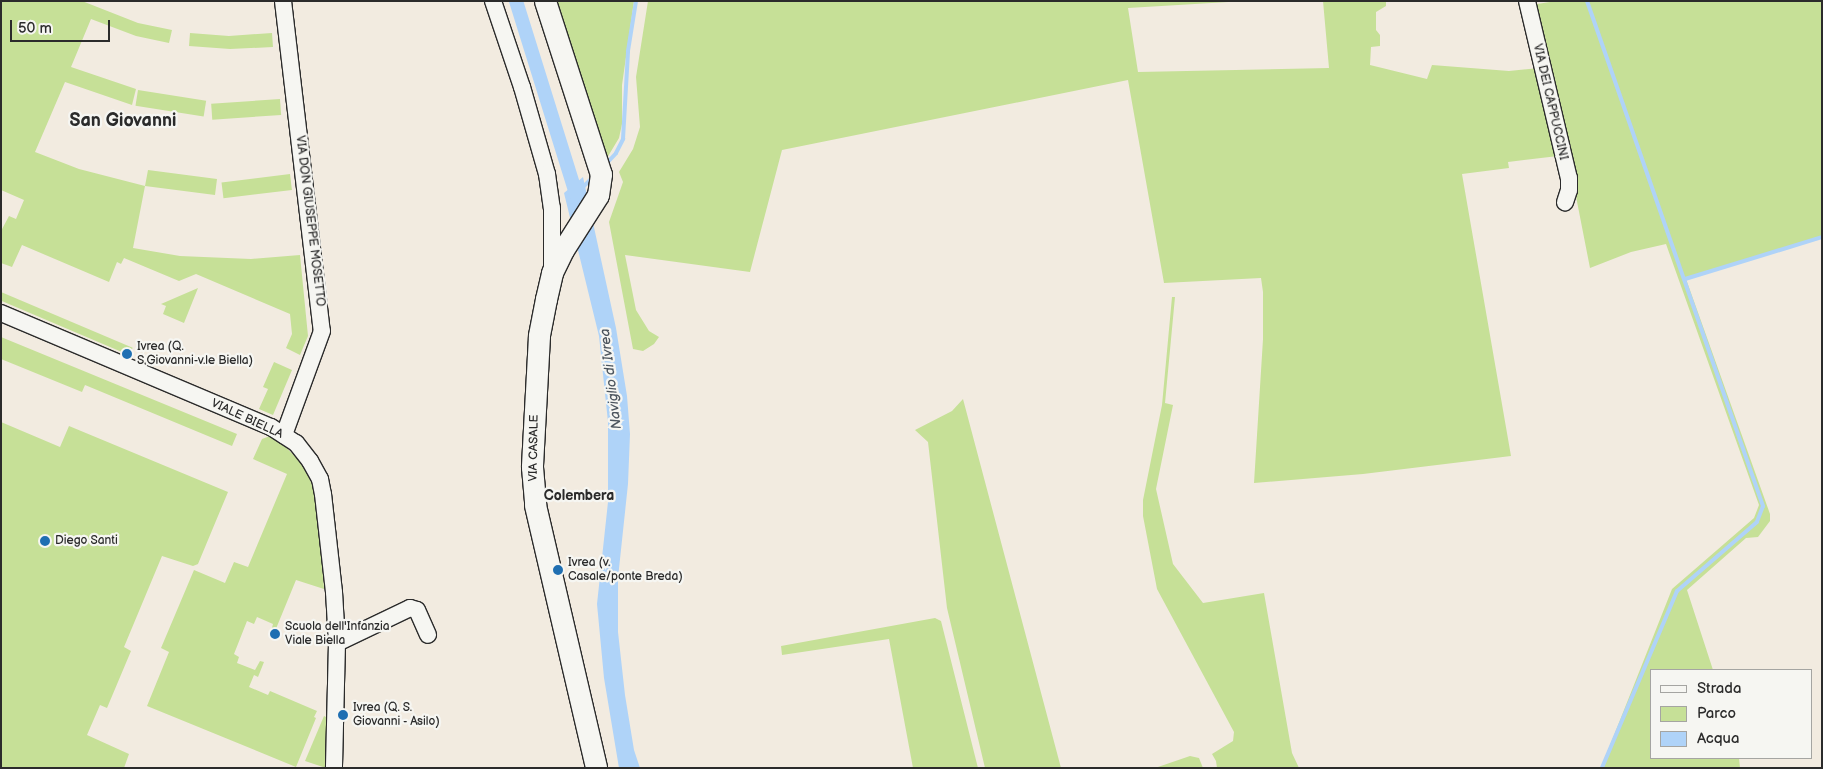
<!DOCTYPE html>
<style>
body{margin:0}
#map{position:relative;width:1823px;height:769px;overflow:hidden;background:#f2ebe0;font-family:"Balsamiq Sans",sans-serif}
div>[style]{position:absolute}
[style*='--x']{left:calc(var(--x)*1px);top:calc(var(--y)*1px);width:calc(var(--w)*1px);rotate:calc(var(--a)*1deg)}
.green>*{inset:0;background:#c6e097;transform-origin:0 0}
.water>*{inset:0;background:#afd3f8}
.stream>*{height:4px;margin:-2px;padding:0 2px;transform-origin:2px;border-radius:2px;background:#afd3f8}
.canal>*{height:14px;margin:-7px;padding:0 7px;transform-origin:7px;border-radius:7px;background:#afd3f8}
.roads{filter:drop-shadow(1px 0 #2b2b2b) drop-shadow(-1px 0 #2b2b2b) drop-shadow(0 1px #2b2b2b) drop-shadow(0 -1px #2b2b2b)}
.minor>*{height:16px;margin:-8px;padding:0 8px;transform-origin:8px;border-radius:8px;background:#f6f6f2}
.major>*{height:21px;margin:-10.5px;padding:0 10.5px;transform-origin:10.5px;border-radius:10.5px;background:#f6f6f2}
.dots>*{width:14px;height:14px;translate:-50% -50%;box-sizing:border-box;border:2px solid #f6f6f2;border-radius:50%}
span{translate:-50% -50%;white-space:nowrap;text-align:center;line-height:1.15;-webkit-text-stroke:4.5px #f6f6f2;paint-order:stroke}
.street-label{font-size:12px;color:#2b2b2b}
.poi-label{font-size:12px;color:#2b2b2b}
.left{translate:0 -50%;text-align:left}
.water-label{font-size:14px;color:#4c555e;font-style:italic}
.neighbourhood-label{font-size:14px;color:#2b2b2b;font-weight:700}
.district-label{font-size:18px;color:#2b2b2b;font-weight:700}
.frame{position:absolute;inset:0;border:2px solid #2b2b2b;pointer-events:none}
.legend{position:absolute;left:1650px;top:669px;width:162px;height:90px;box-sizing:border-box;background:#f6f6f2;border:1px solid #a5a5a2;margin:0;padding:6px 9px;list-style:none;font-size:15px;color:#2b2b2b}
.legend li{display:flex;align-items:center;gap:10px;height:25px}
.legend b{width:25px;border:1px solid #a5a5a2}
.scale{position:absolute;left:10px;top:20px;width:100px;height:22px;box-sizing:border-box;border:2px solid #2b2b2b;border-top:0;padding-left:6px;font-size:15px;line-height:18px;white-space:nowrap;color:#2b2b2b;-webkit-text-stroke:4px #f6f6f2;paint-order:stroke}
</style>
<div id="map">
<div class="green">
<i style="clip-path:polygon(1px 1px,82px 1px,138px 23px,172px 30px,169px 43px,136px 36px,91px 19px,71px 67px,136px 89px,132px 105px,65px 82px,35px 152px,79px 169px,145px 186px,148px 170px,217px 179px,215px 195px,145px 186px,133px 248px,180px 256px,251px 259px,300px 255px,308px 336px,300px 355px,286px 348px,292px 334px,290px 314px,196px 274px,179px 281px,124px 258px,121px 264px,117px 262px,109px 282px,22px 245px,12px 267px,1px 263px,1px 231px,9px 216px,16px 219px,24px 200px,1px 190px)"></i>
<i style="clip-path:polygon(557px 1px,634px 1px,622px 85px,622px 124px,619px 138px,607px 158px)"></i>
<i style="clip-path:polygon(648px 1px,1245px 1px,1128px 8px,1138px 72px,1329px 68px,1323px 1px,1386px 1px,1386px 6px,1376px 12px,1376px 30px,1380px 35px,1380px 46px,1371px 47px,1370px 65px,1427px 79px,1432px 65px,1509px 71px,1539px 68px,1558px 156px,1508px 162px,1509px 168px,1462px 174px,1511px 456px,1363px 474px,1254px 483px,1263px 339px,1263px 292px,1261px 278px,1164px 283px,1128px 80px,782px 150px,750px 272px,625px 255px,636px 310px,649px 331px,659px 337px,654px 344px,643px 351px,633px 349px,609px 222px,623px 182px,619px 172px,633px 149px,640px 127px,636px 77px)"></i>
<i style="clip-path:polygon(1556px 1px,1822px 1px,1822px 238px,1686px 279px,1770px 514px,1770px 521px,1758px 537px,1746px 538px,1687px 590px,1713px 670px,1652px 670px,1652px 758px,1739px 758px,1740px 768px,1601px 768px,1672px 589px,1754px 518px,1759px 505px,1666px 244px,1631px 252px,1590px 268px,1572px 176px,1531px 5px)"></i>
<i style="clip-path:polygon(190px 33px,229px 36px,272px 33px,273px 47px,230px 49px,189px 46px)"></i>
<i style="left:138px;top:90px;width:69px;height:16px;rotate:9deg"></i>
<i style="left:280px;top:99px;width:16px;height:69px;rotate:86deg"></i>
<i style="left:290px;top:174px;width:16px;height:69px;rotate:83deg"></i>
<i style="clip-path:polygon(198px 288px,184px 323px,163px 314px,166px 306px,161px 304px)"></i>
<i style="left:1px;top:292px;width:143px;height:8px;rotate:23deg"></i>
<i style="clip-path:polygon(1172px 297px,1175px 297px,1165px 403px,1173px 405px,1156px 489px,1173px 564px,1203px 603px,1264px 593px,1292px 753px,1299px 768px,1217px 768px,1216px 761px,1212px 754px,1233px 741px,1234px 732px,1157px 589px,1143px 516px,1143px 500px,1162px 405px)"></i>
<i style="clip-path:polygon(1px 337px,237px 434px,232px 446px,85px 385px,82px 392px,1px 359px)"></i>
<i style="clip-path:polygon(274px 362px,292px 370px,273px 415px,259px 409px,268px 389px,263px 387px)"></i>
<i style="clip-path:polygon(963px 399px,1061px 768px,985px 768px,947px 608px,928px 442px,915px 430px,952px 411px)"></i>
<i style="clip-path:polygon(1px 422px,60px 447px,69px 426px,228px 492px,198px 564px,193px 566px,162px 556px,124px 647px,131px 651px,107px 708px,100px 705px,87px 735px,129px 754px,124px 768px,1px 768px)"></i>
<i style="clip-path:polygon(270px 436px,279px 440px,303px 465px,313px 487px,319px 515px,324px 589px,296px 580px,273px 636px,270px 635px,273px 624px,257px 617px,254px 624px,247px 621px,234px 654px,239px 657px,237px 663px,255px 670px,260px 661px,264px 662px,258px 677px,254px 675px,249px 687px,268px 695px,270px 691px,317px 711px,314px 717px,316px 718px,296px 767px,147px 706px,169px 652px,161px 648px,194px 570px,225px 583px,234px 562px,248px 567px,287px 474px,253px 459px,262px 439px)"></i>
<i style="clip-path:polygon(935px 618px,941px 621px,978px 768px,913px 768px,889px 639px,782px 655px,781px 646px)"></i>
<i style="clip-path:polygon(324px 716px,326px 717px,326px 768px,305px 761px)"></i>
<i style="clip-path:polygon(1190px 756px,1199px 758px,1203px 768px,1155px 768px)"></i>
</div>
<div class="water">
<i style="clip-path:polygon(583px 177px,616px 328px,627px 396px,630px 434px,628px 484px,618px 578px,618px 632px,625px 695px,634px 750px,640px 768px,619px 768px,604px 678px,597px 604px,608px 502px,608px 422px,599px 336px,564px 193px)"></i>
</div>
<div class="stream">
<i style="--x:1587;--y:1;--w:535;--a:70.79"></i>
<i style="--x:1763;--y:506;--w:17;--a:111"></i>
<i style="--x:1757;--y:522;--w:106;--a:139.2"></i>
<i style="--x:1677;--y:591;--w:192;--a:113"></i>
<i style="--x:605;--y:165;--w:16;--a:-47"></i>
<i style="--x:616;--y:153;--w:16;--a:-63"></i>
<i style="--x:623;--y:139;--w:88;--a:-86.7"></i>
<i style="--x:628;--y:51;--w:51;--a:-80.9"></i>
<i style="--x:582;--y:188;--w:16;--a:-45"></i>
<i style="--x:1685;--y:279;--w:143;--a:-17"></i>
</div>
<div class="canal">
<i style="--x:516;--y:1;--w:208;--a:72.7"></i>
</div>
<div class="roads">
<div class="minor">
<i style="--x:283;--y:1;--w:332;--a:83.3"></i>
<i style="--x:322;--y:331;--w:111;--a:110.1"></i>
<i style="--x:493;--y:1;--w:91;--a:71.4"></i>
<i style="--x:522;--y:87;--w:91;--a:74"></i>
<i style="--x:547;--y:174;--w:34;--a:82"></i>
<i style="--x:552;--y:208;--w:65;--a:90"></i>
<i style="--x:1527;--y:1;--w:182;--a:76.7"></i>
<i style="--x:1569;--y:178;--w:12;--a:90"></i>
<i style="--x:1569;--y:190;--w:13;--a:108"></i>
<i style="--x:1;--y:313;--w:293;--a:22.9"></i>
<i style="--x:271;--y:427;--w:30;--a:33"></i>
<i style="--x:296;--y:443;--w:23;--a:52"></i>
<i style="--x:310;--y:461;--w:21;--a:61"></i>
<i style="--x:320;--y:479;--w:15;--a:79"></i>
<i style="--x:323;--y:494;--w:99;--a:83.6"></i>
<i style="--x:334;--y:592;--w:51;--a:86.6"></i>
<i style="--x:337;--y:643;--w:125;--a:91.4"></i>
<i style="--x:337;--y:643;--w:81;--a:-25.6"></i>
<i style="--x:410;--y:608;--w:7;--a:16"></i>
<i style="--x:417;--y:610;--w:27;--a:66"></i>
</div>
<div class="major">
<i style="--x:545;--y:1;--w:182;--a:72.1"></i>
<i style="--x:601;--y:174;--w:21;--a:98"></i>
<i style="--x:598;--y:195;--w:65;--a:122.5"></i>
<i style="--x:563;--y:250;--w:25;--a:116"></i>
<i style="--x:552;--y:273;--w:27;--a:103"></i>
<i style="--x:546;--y:299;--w:38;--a:101"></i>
<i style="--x:539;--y:336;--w:131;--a:93.1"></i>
<i style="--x:532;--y:467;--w:38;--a:85"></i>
<i style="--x:535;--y:505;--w:270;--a:76.9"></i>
</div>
</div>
<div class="dots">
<i style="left:127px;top:354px;background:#1f6fb2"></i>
<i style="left:45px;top:541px;background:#1f6fb2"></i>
<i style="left:558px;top:570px;background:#1f6fb2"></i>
<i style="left:275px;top:634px;background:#1f6fb2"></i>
<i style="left:343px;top:715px;background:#1f6fb2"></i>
</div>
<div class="street-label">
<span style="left:1550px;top:102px;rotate:77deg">VIA DEI CAPPUCCINI</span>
<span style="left:310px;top:221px;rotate:83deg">VIA DON GIUSEPPE MOSETTO</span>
<span style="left:247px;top:419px;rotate:25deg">VIALE BIELLA</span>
<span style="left:534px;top:448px;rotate:-89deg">VIA CASALE</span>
</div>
<div class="poi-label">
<span class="left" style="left:137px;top:354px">Ivrea (Q.<br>S.Giovanni-v.le Biella)</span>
<span class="left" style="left:55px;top:541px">Diego Santi</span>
<span class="left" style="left:568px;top:570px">Ivrea (v.<br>Casale/ponte Breda)</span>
<span class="left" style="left:285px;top:634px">Scuola dell'Infanzia<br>Viale Biella</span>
<span class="left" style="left:353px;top:715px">Ivrea (Q. S.<br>Giovanni - Asilo)</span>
</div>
<div class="water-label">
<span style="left:611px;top:379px;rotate:-97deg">Naviglio di Ivrea</span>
</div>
<div class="neighbourhood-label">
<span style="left:579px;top:496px">Colembera</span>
</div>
<div class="district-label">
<span style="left:123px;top:121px">San Giovanni</span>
</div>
<div class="frame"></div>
<ul class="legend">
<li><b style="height:6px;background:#f6f6f2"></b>Strada</li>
<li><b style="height:14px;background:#c6e097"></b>Parco</li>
<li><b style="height:14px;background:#afd3f8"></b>Acqua</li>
</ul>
<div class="scale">50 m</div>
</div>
